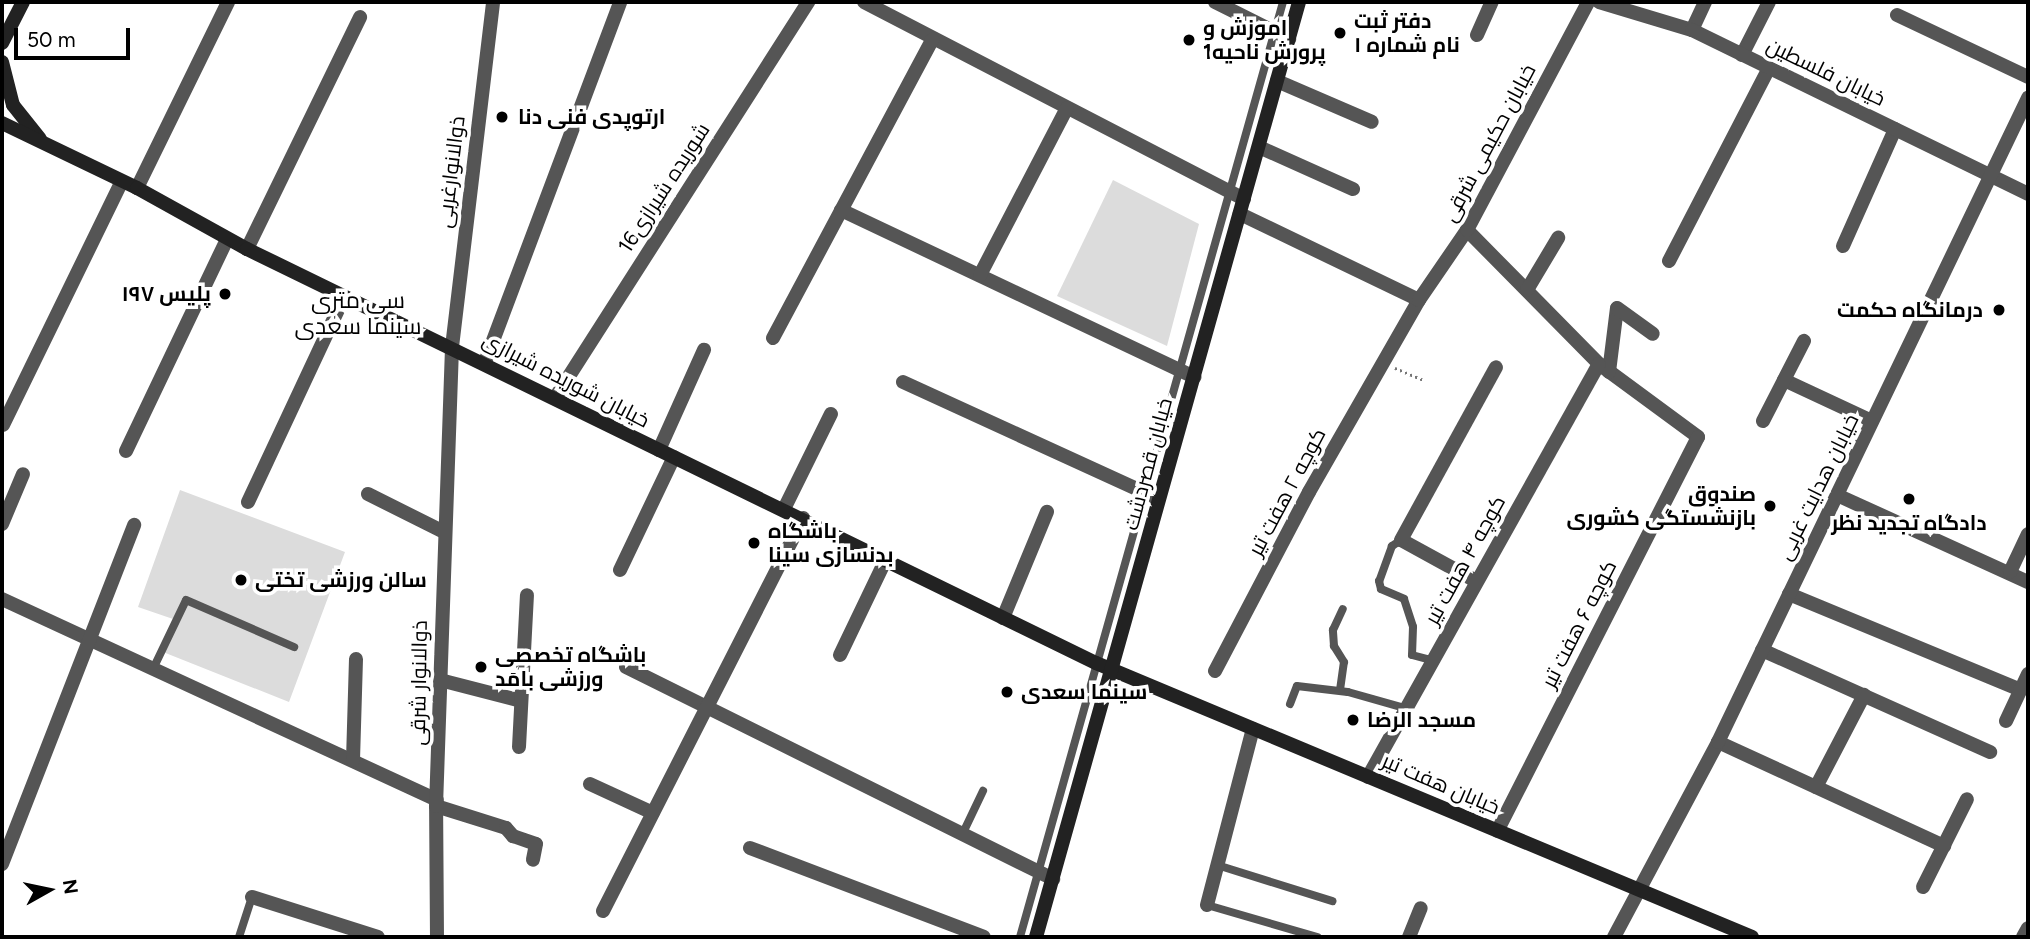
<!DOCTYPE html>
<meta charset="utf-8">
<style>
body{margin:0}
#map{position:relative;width:2030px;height:939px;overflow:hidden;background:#fff;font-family:Figtree,Cairo,sans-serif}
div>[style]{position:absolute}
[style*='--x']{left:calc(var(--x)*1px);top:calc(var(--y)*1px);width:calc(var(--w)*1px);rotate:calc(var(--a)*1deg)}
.green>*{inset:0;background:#dcdcdc}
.path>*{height:2.5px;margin-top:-1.25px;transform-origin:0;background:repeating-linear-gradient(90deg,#777 0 2px,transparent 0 5.5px)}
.service>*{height:8px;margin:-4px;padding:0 4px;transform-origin:4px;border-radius:4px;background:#555}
.minor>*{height:14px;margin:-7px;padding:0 7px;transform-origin:7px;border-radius:7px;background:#555}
.tertiary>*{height:14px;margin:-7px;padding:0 7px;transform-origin:7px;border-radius:7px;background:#555}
.secondary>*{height:14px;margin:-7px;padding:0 7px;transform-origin:7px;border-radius:7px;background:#222}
.dots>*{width:19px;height:19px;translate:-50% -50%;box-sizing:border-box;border:4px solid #fff;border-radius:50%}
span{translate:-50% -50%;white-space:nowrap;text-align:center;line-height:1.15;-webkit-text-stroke:7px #fff;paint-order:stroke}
.poi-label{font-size:21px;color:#000;font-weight:700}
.left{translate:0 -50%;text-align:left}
.right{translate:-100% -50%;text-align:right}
.street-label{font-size:21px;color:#000}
.neighbourhood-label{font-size:23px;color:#000}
.frame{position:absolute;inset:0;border:4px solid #000;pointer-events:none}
.north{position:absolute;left:14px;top:855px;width:70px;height:70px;-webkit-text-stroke:5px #fff;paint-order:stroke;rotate:81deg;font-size:19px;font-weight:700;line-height:28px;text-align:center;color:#000}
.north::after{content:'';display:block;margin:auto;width:24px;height:32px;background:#000;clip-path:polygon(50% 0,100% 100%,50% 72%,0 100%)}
.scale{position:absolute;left:14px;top:28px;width:116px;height:32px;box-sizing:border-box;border:4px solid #000;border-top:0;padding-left:9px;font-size:21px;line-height:24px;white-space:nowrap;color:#000;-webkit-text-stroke:5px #fff;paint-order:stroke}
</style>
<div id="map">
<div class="green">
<i style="clip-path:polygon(1113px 180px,1199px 224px,1167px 346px,1057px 296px)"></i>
<i style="clip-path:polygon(180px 490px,345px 552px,289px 702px,163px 652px,173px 619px,138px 607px)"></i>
</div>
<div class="path">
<i style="--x:1395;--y:368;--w:30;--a:23"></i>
</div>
<div class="service">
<i style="--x:1401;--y:540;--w:11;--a:146"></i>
<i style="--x:1392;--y:546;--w:37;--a:110"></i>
<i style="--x:1379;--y:581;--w:8;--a:76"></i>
<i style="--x:1381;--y:589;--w:25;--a:23"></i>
<i style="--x:1404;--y:599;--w:29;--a:72"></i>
<i style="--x:1413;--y:627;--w:28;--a:92"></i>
<i style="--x:1412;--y:655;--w:23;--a:15"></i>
<i style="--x:153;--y:669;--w:76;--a:-64.4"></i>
<i style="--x:186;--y:600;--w:118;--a:23.5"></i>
<i style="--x:1340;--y:690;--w:28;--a:-82"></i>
<i style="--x:1344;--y:662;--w:19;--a:-122"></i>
<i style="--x:1334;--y:646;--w:16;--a:-94"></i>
<i style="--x:1333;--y:630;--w:23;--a:-65"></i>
<i style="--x:1290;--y:704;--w:19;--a:-69"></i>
<i style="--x:1297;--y:686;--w:51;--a:6.7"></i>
<i style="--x:1348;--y:692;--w:62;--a:15.8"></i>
<i style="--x:962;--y:835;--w:49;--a:-64.5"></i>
<i style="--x:1217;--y:865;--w:121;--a:17.4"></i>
<i style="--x:1207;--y:905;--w:115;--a:16.2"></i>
<i style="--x:239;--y:937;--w:42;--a:-72"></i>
<i style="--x:1020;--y:937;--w:971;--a:-74.29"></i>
</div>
<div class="minor">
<i style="--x:864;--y:2;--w:428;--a:27.4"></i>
<i style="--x:1897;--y:15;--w:145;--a:25.3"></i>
<i style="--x:1692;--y:30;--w:31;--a:-65"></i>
<i style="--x:1477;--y:35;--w:36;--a:-66"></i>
<i style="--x:1742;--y:55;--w:59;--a:-63"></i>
<i style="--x:1277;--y:81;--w:103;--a:23.3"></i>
<i style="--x:1259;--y:147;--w:103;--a:24.1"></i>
<i style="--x:137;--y:188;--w:207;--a:-63.9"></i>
<i style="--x:841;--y:210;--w:391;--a:25.3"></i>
<i style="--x:1467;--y:230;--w:188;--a:45.4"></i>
<i style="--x:1599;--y:364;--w:123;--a:36.4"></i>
<i style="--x:1698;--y:437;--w:442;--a:117"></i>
<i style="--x:1843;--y:246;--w:128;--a:-66"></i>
<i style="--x:247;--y:249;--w:258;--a:-64"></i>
<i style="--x:1669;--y:261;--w:217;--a:-62.6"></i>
<i style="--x:980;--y:275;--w:188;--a:-62.5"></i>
<i style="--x:1527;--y:290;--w:61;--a:-59.2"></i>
<i style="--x:773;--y:338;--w:338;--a:-61.9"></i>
<i style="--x:485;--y:362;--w:384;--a:-69.4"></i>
<i style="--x:1609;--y:372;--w:64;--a:-82.9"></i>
<i style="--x:1617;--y:308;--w:44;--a:35.8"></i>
<i style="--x:1784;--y:380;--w:97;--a:25"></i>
<i style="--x:903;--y:382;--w:281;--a:24.6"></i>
<i style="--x:555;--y:398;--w:470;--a:-57.4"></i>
<i style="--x:1763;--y:421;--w:90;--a:-62.9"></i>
<i style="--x:3;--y:425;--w:271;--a:-64"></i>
<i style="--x:659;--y:450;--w:110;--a:-65.8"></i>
<i style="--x:126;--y:451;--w:235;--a:-64.5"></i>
<i style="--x:368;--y:494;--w:85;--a:26.6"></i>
<i style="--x:1837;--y:495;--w:210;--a:24.5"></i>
<i style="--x:248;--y:502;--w:226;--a:-64.9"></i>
<i style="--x:784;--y:509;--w:106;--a:-63.7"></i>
<i style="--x:2;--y:524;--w:54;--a:-67.2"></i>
<i style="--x:620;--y:570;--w:125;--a:-64.5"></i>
<i style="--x:2010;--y:572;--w:42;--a:-64.7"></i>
<i style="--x:1476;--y:581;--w:85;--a:-151.3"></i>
<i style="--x:1401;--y:540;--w:197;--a:-61.2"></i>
<i style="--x:1789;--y:594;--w:251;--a:22.5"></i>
<i style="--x:2;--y:599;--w:479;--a:24.8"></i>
<i style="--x:1003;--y:618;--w:115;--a:-67.5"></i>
<i style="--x:1762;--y:650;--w:250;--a:24.1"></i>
<i style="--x:840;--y:655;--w:106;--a:-64.4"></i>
<i style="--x:626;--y:667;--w:477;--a:26.4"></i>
<i style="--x:1215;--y:671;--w:202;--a:-62.3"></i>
<i style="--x:1309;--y:492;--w:221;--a:-60.2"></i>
<i style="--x:1419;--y:300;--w:199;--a:-154.3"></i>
<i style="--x:440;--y:680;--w:81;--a:14.4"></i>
<i style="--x:2006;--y:721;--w:52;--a:-64.9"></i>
<i style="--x:1718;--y:742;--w:249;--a:24.7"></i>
<i style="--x:519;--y:747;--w:152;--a:-87"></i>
<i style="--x:353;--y:760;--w:101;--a:-88.3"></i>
<i style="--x:1368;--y:777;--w:473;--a:-60.8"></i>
<i style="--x:590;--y:784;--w:69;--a:24.7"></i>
<i style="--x:1816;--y:787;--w:104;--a:-62.4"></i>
<i style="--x:436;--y:806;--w:73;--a:17.4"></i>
<i style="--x:506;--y:828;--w:11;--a:49"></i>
<i style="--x:513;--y:836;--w:24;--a:19"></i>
<i style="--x:536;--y:844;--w:16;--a:101"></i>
<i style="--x:750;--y:848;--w:250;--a:20.8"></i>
<i style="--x:2;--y:864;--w:364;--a:-68.7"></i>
<i style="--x:1923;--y:887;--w:98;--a:-63.4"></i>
<i style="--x:252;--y:897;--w:132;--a:17.6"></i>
<i style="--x:1207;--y:905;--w:182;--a:-75.4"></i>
<i style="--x:603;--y:911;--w:441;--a:-63"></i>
<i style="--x:1409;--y:937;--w:31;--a:-68"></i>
</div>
<div class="tertiary">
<i style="--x:1215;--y:2;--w:83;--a:26.6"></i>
<i style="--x:1599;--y:2;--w:97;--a:16.8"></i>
<i style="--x:1692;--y:30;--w:374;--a:26"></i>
<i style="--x:1419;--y:300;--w:85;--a:-55.6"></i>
<i style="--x:1467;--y:230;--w:258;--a:-62"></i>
<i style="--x:437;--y:937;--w:131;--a:-90.4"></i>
<i style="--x:436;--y:806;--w:459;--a:-88"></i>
<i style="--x:452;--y:347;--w:347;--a:-83.2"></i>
<i style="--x:1614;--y:937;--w:221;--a:-61.9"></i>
<i style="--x:1718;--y:742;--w:715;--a:-64.3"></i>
<i style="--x:2023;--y:937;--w:10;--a:-61"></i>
</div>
<div class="secondary">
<i style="--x:2;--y:43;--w:46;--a:-62.9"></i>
<i style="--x:2;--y:62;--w:44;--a:75.7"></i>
<i style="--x:13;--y:105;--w:43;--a:51.5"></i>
<i style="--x:2;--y:123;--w:150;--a:25.7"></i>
<i style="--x:137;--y:188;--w:126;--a:29"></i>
<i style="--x:247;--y:249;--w:945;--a:26"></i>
<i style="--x:1096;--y:663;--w:711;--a:22.67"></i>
<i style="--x:1036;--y:937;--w:971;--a:-74.29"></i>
</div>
<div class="dots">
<i style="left:1340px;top:33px;background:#000"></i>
<i style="left:1189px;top:40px;background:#000"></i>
<i style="left:502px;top:117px;background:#000"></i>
<i style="left:225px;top:294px;background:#000"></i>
<i style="left:1999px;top:310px;background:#000"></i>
<i style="left:1909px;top:499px;background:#000"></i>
<i style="left:1770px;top:506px;background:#000"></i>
<i style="left:754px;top:543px;background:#000"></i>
<i style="left:241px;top:580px;background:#000"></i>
<i style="left:481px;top:667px;background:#000"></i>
<i style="left:1007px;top:692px;background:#000"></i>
<i style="left:1353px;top:720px;background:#000"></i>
</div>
<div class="poi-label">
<span class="left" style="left:1354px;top:33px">دفتر ثبت<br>نام شماره ١</span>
<span class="left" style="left:1203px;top:40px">اموزش و<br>پرورش ناحیه1</span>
<span class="left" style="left:518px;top:117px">ارتوپدی فنی دنا</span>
<span class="right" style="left:211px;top:294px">پلیس ۱۹۷</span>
<span class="right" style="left:1983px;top:310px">درمانگاه حکمت</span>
<span class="right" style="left:1756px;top:506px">صندوق<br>بازنشستگی کشوری</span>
<span style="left:1909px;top:523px">دادگاه تجدید نظر</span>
<span class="left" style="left:768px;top:543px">باشگاه<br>بدنسازی سینا</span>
<span class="left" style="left:255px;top:580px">سالن ورزشی تختی</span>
<span class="left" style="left:495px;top:667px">باشگاه تخصصی<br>ورزشی بامَد</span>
<span class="left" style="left:1021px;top:692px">سینما سعدی</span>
<span class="left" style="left:1367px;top:720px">مسجد الرضا</span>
</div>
<div class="street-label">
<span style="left:1826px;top:72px;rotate:26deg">خیابان فلسطین</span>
<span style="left:1489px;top:143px;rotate:-62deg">خیابان حکیمی شرقی</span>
<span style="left:451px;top:172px;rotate:-83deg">ذوالانوارغربی</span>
<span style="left:664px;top:188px;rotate:-57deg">شوریده شیرازی16</span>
<span style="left:566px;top:380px;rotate:27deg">خیابان شوریده شیرازی</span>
<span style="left:1148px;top:464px;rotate:-75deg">خیابان قصردشت</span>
<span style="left:1818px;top:487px;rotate:-64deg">خیابان هدایت غربی</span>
<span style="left:1287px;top:492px;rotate:-62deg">کوچه ۲ هفت تیر</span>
<span style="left:1465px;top:560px;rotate:-61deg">کوچه ۴ هفت تیر</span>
<span style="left:1579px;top:624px;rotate:-63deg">کوچه ۶ هفت تیر</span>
<span style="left:419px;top:683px;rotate:-89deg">ذوالانوار شرقی</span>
<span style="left:1441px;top:784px;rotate:23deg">خیابان هفت تیر</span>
</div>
<div class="neighbourhood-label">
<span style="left:358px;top:313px">سی متری<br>سینما سعدی</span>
</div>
<div class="frame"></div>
<div class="north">N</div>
<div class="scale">50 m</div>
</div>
